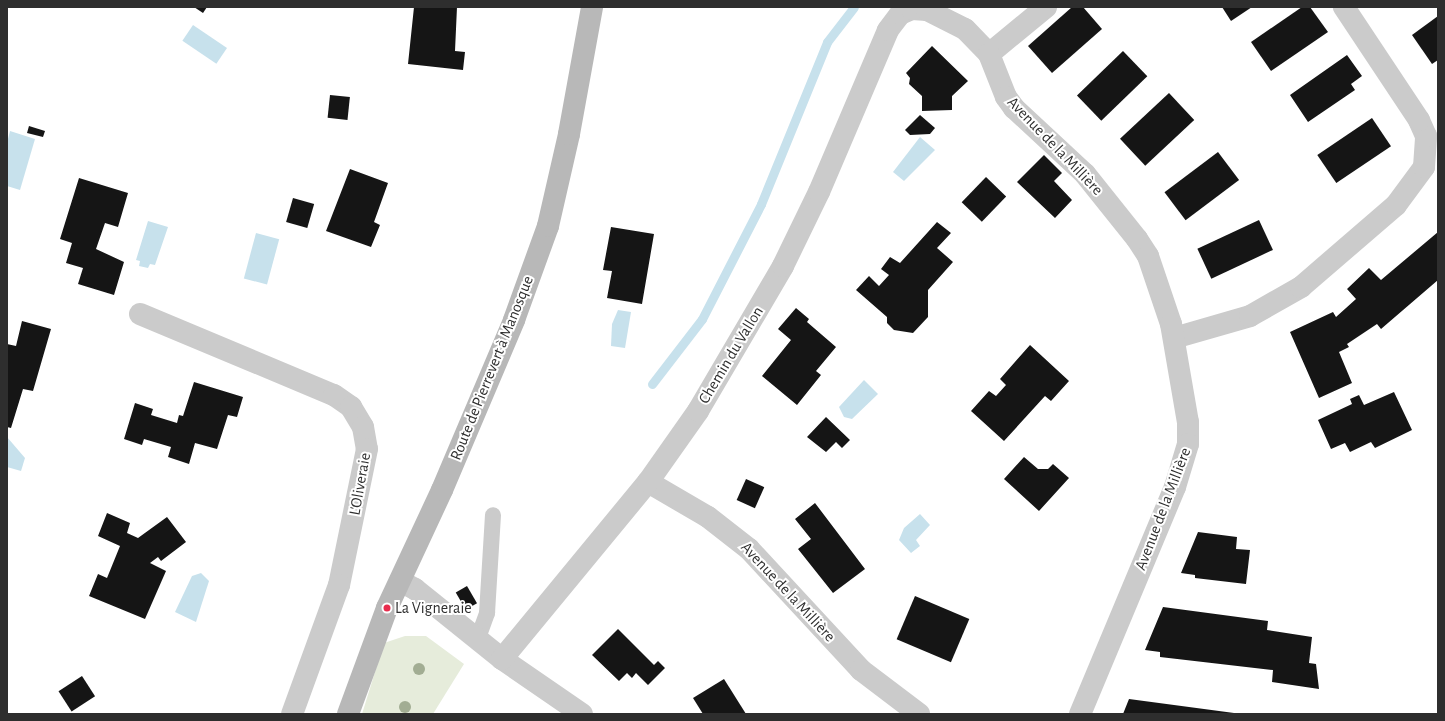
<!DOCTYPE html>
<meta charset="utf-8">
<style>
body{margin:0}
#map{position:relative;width:1445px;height:721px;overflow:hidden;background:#fff;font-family:"Alegreya Sans",sans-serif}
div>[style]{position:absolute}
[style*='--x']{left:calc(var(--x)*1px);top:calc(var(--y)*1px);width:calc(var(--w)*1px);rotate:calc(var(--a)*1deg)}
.green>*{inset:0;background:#e6ecdb}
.water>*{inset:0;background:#c7e1ec;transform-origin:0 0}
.stream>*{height:9px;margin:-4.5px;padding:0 4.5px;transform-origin:4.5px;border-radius:4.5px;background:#c7e1ec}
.building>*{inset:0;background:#151515;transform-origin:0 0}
.lane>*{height:16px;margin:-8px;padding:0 8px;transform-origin:8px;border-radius:8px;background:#cbcbcb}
.street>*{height:22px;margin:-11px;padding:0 11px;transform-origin:11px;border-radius:11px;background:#cbcbcb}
.secondary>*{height:22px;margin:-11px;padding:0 11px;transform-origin:11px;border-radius:11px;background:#b8b8b8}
.trees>*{width:12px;height:12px;margin:-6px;border-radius:50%;background:#a2ad93}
.dots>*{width:11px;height:11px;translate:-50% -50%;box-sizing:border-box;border:2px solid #fff;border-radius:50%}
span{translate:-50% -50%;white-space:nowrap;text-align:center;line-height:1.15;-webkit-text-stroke:4px #fff;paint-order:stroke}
.street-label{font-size:16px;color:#2e2e2e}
.poi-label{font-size:16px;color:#2e2e2e}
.left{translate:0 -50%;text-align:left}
.frame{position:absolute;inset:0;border:8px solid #2e2e2e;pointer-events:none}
</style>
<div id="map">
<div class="green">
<i style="clip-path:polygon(405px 636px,426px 636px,464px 664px,433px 714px,362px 714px,384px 643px)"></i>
</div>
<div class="water">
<i style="left:193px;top:25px;width:41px;height:19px;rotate:34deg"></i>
<i style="clip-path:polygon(10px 131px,35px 139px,20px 190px,7px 186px,7px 143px)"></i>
<i style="clip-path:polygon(920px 137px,935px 150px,904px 181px,893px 172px)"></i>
<i style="clip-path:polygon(148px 221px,168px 227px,155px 265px,150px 264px,148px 268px,139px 266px,140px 261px,136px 260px)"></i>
<i style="left:256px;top:233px;width:24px;height:47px;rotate:15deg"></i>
<i style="clip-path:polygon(618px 310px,631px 312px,625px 348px,611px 346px,612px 324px)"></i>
<i style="clip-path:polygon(864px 380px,878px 394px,852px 419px,844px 417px,839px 407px)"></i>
<i style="clip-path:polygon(7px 437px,25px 458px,21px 471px,7px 467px)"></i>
<i style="clip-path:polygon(920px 514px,930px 525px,916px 540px,920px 546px,911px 553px,899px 540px,904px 528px)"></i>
<i style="clip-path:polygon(201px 573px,209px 581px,196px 622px,175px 612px,192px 576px)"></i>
</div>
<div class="stream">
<i style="--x:652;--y:384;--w:82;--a:-52.4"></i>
<i style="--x:702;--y:319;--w:129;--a:-62.8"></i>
<i style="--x:761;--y:204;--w:175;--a:-67.8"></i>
<i style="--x:827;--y:42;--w:44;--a:-52.4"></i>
</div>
<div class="building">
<i style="clip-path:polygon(194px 7px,207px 7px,203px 13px)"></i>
<i style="clip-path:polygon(414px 7px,457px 7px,455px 51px,465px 52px,463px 70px,408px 64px)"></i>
<i style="clip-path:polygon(1072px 7px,1083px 7px,1102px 29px,1052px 73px,1028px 46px)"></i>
<i style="clip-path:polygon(1222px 7px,1252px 7px,1231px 21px)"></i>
<i style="clip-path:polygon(1302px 7px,1310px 7px,1328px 32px,1271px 71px,1251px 42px)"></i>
<i style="clip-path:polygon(1438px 16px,1438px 60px,1432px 64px,1412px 35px)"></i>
<i style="clip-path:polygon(932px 46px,968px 81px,952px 96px,952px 110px,922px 111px,922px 96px,909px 84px,910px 78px,906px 73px)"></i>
<i style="left:1123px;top:51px;width:35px;height:64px;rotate:46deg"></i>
<i style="clip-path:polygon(1347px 55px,1362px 76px,1351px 84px,1355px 90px,1308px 122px,1290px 95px)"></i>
<i style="left:1169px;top:93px;width:37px;height:67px;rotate:47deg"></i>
<i style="left:330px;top:95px;width:20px;height:23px;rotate:6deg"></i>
<i style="clip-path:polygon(920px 115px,935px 128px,930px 134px,910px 135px,905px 130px)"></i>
<i style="left:1372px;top:118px;width:34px;height:66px;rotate:56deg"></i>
<i style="clip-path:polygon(29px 126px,45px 131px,43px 137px,27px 133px)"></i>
<i style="left:1218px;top:152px;width:35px;height:67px;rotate:53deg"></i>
<i style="clip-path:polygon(1044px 155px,1062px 173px,1054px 181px,1072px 200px,1055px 218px,1017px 182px)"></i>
<i style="clip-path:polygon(350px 169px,388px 183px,374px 222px,380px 225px,371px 247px,326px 231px)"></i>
<i style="left:986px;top:177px;width:28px;height:35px;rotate:44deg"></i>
<i style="clip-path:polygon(79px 178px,128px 193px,118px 227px,105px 223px,96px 249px,124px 262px,114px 295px,78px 284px,83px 268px,66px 263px,72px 243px,60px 239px)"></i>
<i style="left:293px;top:198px;width:22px;height:25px;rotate:16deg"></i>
<i style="left:1259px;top:220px;width:33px;height:68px;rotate:65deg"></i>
<i style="clip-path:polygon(937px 222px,951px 233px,937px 248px,953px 262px,928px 290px,928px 317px,913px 333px,894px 330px,887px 323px,887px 317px,856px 290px,869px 276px,879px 286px,889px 275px,881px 269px,890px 257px,900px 263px)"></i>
<i style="clip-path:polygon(611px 227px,654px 234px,642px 304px,607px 298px,612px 271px,603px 270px)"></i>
<i style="clip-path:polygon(1438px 232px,1438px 280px,1381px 329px,1377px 324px,1347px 344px,1349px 347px,1339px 352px,1352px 383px,1319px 398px,1290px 332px,1333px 312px,1336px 317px,1356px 299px,1347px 289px,1369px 268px,1381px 280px)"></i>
<i style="clip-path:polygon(796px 308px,809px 319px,807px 322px,836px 347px,816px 371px,821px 375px,797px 405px,762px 376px,791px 340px,778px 329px)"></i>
<i style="clip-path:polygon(22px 321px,51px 329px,33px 391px,23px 389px,11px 428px,7px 427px,7px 344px,16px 346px)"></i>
<i style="clip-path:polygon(1030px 345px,1069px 381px,1051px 401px,1045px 396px,1004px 441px,971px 411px,989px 391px,996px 396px,1006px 385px,1000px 379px)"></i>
<i style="clip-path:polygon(194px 382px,243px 397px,237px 417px,228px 415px,217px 449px,195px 443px,189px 464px,168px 457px,171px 447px,144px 439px,142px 445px,124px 439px,135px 403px,153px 409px,151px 415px,177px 423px,179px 415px,183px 416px)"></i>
<i style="clip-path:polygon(1394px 392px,1412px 430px,1375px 448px,1371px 442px,1350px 452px,1345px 443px,1331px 449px,1318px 420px,1352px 404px,1350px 399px,1359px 395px,1364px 405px)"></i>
<i style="clip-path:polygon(826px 417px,850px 440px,842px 448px,836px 442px,826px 452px,807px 437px)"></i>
<i style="clip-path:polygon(1024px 457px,1038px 469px,1048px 469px,1053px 464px,1069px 478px,1039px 511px,1004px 479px)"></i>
<i style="left:746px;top:479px;width:20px;height:23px;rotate:24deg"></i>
<i style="clip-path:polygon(815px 503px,865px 569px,833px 593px,798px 549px,811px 539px,795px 519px)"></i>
<i style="clip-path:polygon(107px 513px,130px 523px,127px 533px,138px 538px,167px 517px,186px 542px,161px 561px,158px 557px,150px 563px,166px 571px,145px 619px,89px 596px,98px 574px,107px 578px,120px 546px,98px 536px)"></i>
<i style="clip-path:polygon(1198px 532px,1237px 537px,1236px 549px,1250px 550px,1246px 584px,1195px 578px,1195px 575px,1181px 573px)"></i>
<i style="left:467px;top:586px;width:20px;height:13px;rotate:60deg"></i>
<i style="left:915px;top:596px;width:59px;height:47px;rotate:23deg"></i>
<i style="clip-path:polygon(1163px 607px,1268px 621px,1267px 630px,1312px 637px,1309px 663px,1316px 664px,1319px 689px,1272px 682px,1273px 670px,1160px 657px,1160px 652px,1145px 650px)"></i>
<i style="clip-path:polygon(618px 629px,654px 665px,658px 661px,665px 668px,648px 685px,636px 673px,632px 678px,627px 673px,619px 681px,592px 655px)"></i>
<i style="left:82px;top:676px;width:24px;height:28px;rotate:57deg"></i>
<i style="clip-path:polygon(724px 679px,746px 714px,703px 714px,693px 698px)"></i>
<i style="clip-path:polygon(1129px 699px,1234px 713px,1234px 714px,1123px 714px)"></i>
</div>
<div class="lane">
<i style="--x:478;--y:638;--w:27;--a:-70"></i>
<i style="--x:487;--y:613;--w:98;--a:-86.5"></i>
</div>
<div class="street">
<i style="--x:989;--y:54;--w:74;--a:-39.5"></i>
<i style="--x:140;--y:314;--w:210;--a:22.7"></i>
<i style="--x:334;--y:395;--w:21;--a:35"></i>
<i style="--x:351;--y:407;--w:23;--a:59"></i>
<i style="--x:363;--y:427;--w:22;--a:80"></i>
<i style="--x:367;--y:449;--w:139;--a:101.6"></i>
<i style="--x:339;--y:585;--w:137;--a:110"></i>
<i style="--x:1174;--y:338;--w:79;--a:-16.1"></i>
<i style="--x:1250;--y:316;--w:59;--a:-29.6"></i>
<i style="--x:1301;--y:287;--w:125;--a:-40.8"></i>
<i style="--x:1396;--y:205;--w:47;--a:-53.6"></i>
<i style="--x:1424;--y:167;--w:31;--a:-86"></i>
<i style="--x:1426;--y:136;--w:17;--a:-114"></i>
<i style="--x:1419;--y:120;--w:136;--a:-123.6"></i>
<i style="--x:648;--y:482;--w:69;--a:30.3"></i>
<i style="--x:708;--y:517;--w:52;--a:38"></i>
<i style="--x:749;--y:549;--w:165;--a:47.2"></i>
<i style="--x:861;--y:670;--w:73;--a:37.2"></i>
<i style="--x:400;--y:581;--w:17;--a:28"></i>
<i style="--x:415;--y:589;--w:112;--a:38.8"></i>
<i style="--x:502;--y:659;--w:97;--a:34.5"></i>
<i style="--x:502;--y:659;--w:229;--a:-50.5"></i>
<i style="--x:648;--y:482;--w:87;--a:-54.8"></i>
<i style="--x:698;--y:411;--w:168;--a:-59.6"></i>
<i style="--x:783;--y:266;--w:82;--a:-64.1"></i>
<i style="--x:819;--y:192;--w:176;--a:-66.9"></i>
<i style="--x:888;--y:30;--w:20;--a:-53"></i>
<i style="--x:900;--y:14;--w:13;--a:-23"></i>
<i style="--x:912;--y:9;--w:15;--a:4"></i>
<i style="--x:927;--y:10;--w:42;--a:26.6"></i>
<i style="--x:965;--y:29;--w:35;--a:46"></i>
<i style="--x:989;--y:54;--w:46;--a:68.4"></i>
<i style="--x:1006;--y:97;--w:14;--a:54"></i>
<i style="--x:1014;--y:108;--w:97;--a:42.9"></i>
<i style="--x:1085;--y:174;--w:83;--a:51.3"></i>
<i style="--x:1137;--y:239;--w:20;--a:57"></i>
<i style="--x:1148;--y:256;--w:72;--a:71.3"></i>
<i style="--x:1171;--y:324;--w:99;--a:80.2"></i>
<i style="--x:1188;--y:422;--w:22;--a:90"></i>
<i style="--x:1188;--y:444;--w:45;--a:106.8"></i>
<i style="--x:1175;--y:487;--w:246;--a:112.7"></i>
</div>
<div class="secondary">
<i style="--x:348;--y:714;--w:113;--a:-69.8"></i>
<i style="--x:387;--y:608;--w:130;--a:-65"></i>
<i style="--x:442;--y:490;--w:185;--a:-67"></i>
<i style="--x:514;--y:320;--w:100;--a:-70.1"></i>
<i style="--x:548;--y:226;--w:94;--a:-77.1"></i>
<i style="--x:569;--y:134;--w:129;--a:-79.7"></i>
</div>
<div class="trees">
<i style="left:419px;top:669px"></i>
<i style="left:405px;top:707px"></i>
</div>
<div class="dots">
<i style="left:387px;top:608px;background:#e82c4d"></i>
</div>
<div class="street-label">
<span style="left:1055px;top:146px;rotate:46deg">Avenue de la Millière</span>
<span style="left:731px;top:355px;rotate:-59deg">Chemin du Vallon</span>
<span style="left:492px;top:368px;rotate:-68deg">Route de Pierrevert à Manosque</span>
<span style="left:360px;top:484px;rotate:-80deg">L'Oliveraie</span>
<span style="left:1163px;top:509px;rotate:-69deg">Avenue de la Millière</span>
<span style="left:788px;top:592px;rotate:47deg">Avenue de la Millière</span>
</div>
<div class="poi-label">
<span class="left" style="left:395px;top:608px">La Vigneraie</span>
</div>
<div class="frame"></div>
</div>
